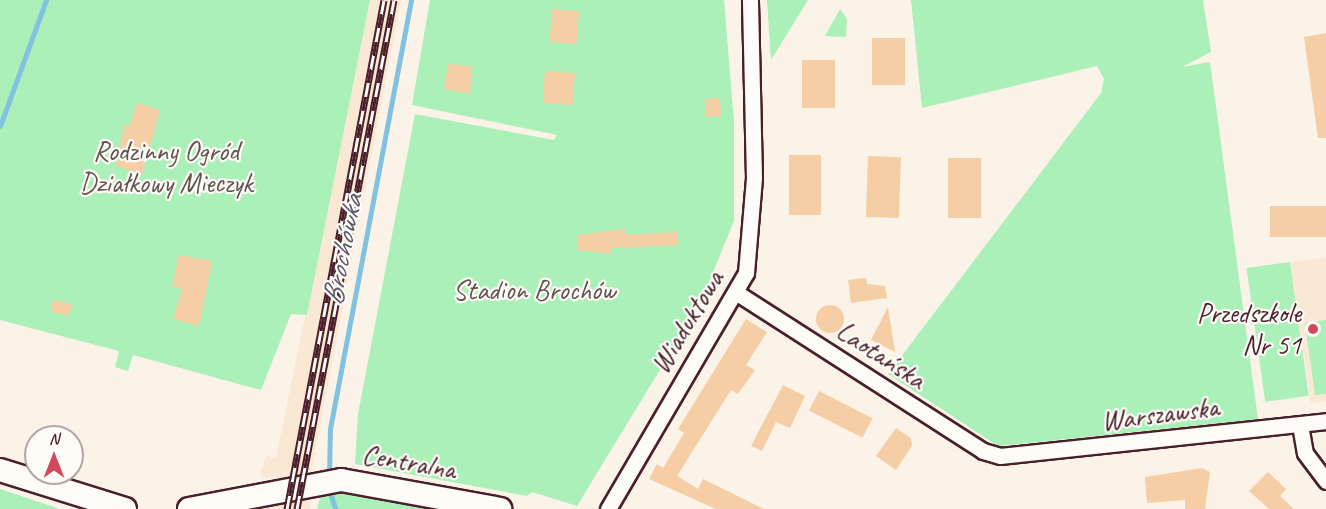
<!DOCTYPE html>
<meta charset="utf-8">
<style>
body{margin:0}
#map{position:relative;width:1326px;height:509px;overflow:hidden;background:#fbf3e7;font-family:Caveat,sans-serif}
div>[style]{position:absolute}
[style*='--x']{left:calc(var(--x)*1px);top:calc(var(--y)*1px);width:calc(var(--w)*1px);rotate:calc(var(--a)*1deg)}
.built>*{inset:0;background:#f9e8d3}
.green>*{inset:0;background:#abefb9;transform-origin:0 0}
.stream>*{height:4.5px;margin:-2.25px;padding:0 2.25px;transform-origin:2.25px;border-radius:2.25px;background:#81c2e1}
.building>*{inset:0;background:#f5cea5;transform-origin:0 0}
.round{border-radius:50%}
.roads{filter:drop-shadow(2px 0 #4a1f2b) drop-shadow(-2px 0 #4a1f2b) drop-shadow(0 2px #4a1f2b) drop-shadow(0 -2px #4a1f2b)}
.street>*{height:15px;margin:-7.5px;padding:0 7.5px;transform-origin:7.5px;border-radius:7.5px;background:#fdfcf7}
.secondary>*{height:22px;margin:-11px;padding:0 11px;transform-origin:11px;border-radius:11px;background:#fdfcf7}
.rail>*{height:7px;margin-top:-3.5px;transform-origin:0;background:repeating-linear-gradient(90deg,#fdfcf7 0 14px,#4a1f2b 0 28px);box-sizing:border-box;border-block:2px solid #4a1f2b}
.dots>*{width:16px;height:16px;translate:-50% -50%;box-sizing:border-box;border:3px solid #fdfcf7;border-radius:50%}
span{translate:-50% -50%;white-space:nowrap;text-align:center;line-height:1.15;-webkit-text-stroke:4.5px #fdfcf7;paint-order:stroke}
.park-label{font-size:28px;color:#62534e}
.poi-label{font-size:28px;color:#4a1f2b}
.right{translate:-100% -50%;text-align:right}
.street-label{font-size:28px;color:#4a1f2b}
.water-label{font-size:30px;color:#5d586b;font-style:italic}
.north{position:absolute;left:24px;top:425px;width:60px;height:60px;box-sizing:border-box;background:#fdfcf7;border:2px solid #b5a4a5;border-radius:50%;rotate:0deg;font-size:16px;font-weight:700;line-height:24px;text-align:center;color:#4a1f2b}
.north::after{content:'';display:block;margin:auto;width:21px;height:27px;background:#d1495b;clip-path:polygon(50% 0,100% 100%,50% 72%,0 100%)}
</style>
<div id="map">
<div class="built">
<i style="clip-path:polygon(370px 0,401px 0,311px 474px,267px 478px,260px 474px,266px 456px,276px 458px)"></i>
<i style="clip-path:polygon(1326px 258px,1326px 401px,1311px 403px,1290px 262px)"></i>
<i style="clip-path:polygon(308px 498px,311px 509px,268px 509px,269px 504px)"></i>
</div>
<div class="green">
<i style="clip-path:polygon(0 0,370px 0,307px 315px,291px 314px,261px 390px,133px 355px,128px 371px,115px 367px,119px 351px,0 320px)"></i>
<i style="clip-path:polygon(430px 0,724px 0,734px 122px,734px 221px,700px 304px,577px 506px,532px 492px,527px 496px,355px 464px,358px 414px,415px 114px,554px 140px,557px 135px,412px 105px)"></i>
<i style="clip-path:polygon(767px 0,808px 0,771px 60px)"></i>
<i style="clip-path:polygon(911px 0,1203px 0,1211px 52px,1182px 67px,1210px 62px,1258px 419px,998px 446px,888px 374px,1101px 93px,1104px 79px,1097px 66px,922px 108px)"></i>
<i style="clip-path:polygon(840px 9px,847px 19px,846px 37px,825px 36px)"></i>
<i style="left:1290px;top:262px;width:135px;height:44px;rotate:82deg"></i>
<i style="clip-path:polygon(1326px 320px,1326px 394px,1315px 395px,1305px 323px)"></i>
<i style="clip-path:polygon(335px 488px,350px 492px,436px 509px,317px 509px,322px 490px)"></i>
<i style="clip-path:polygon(0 489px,57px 508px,59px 509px,0 509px)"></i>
</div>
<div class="stream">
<i style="--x:0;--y:126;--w:134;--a:-69.9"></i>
<i style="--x:329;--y:475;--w:46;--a:-88.8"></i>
<i style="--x:330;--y:429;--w:437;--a:-79.3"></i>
<i style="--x:329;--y:489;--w:21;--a:71"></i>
</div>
<div class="building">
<i style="left:552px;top:9px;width:27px;height:33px;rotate:4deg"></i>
<i style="clip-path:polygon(1326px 33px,1326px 138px,1318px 138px,1304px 37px)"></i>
<i style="left:872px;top:38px;width:33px;height:47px"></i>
<i style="left:802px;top:60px;width:33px;height:48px"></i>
<i style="clip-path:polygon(448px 64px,472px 66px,470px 94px,444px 89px)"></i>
<i style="left:545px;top:71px;width:30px;height:32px;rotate:4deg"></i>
<i style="left:720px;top:98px;width:18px;height:15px;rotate:87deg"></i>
<i style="clip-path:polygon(137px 103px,160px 110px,142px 175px,116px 166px,124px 125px,129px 127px)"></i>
<i style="left:789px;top:155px;width:32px;height:60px"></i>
<i style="left:868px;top:156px;width:33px;height:61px;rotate:2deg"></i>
<i style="left:948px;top:158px;width:33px;height:60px"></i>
<i style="left:1326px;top:206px;width:31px;height:56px;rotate:90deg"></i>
<i style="clip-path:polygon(625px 229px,625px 235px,678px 232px,678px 245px,612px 248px,612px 254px,578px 250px,578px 235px)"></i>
<i style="clip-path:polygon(179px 255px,212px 261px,199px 326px,173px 319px,182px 289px,172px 286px)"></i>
<i style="clip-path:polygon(866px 278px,867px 284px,885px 286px,887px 298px,851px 303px,848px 280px)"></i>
<i style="left:53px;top:300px;width:19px;height:12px;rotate:12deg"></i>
<i class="round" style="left:816px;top:305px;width:28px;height:28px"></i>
<i style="clip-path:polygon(888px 307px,895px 352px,871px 340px)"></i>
<i style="clip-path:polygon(746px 319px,767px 332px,746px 365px,755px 370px,738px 394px,731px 390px,677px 476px,698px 489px,703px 479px,764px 509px,716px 509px,649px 479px,657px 464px,663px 468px,684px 433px,678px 429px)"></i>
<i style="clip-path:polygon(783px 385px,805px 396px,790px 428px,776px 422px,762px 451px,751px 446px)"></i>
<i style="left:819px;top:391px;width:60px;height:22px;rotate:27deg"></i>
<i style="clip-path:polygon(896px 428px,911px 438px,912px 446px,896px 470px,876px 456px)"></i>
<i style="clip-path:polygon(1202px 468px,1210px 472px,1205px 509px,1185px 509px,1185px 500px,1147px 503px,1145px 477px)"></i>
<i style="clip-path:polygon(1268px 472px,1286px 489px,1280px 496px,1294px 509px,1269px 509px,1249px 491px)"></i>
</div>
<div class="roads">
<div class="street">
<i style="--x:737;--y:293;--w:292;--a:32.7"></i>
<i style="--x:983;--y:451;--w:18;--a:16"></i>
<i style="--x:1000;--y:456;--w:328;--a:-6.1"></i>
<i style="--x:1300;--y:425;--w:28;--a:80"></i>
<i style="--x:1305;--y:453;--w:35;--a:53"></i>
<i style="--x:608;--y:509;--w:273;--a:-59.7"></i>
<i style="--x:746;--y:273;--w:95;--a:-85.2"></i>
<i style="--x:754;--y:178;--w:178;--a:-91.3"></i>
</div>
<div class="secondary">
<i style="--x:0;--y:470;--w:131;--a:17.3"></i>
<i style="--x:189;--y:509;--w:155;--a:-10.8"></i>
<i style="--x:341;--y:480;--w:162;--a:10.3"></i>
</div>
</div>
<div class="rail">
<i style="--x:287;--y:509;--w:518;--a:-79.21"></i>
<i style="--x:297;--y:509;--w:518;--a:-79.21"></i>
</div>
<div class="dots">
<i style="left:1313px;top:329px;background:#d1495b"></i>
</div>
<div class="park-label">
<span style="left:166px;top:167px">Rodzinny Ogród<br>Działkowy Mieczyk</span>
<span style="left:534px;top:290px">Stadion Brochów</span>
</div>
<div class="poi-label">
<span class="right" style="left:1301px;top:329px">Przedszkole<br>Nr 51</span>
</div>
<div class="street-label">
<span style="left:687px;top:322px;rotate:-59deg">Wiaduktowa</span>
<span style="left:881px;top:355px;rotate:33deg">Laotańska</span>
<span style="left:1160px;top:414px;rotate:-7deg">Warszawska</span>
<span style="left:409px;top:462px;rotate:10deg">Centralna</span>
</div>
<div class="water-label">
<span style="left:342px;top:250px;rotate:-79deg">Brochówka</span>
</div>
<div class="north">N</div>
</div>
